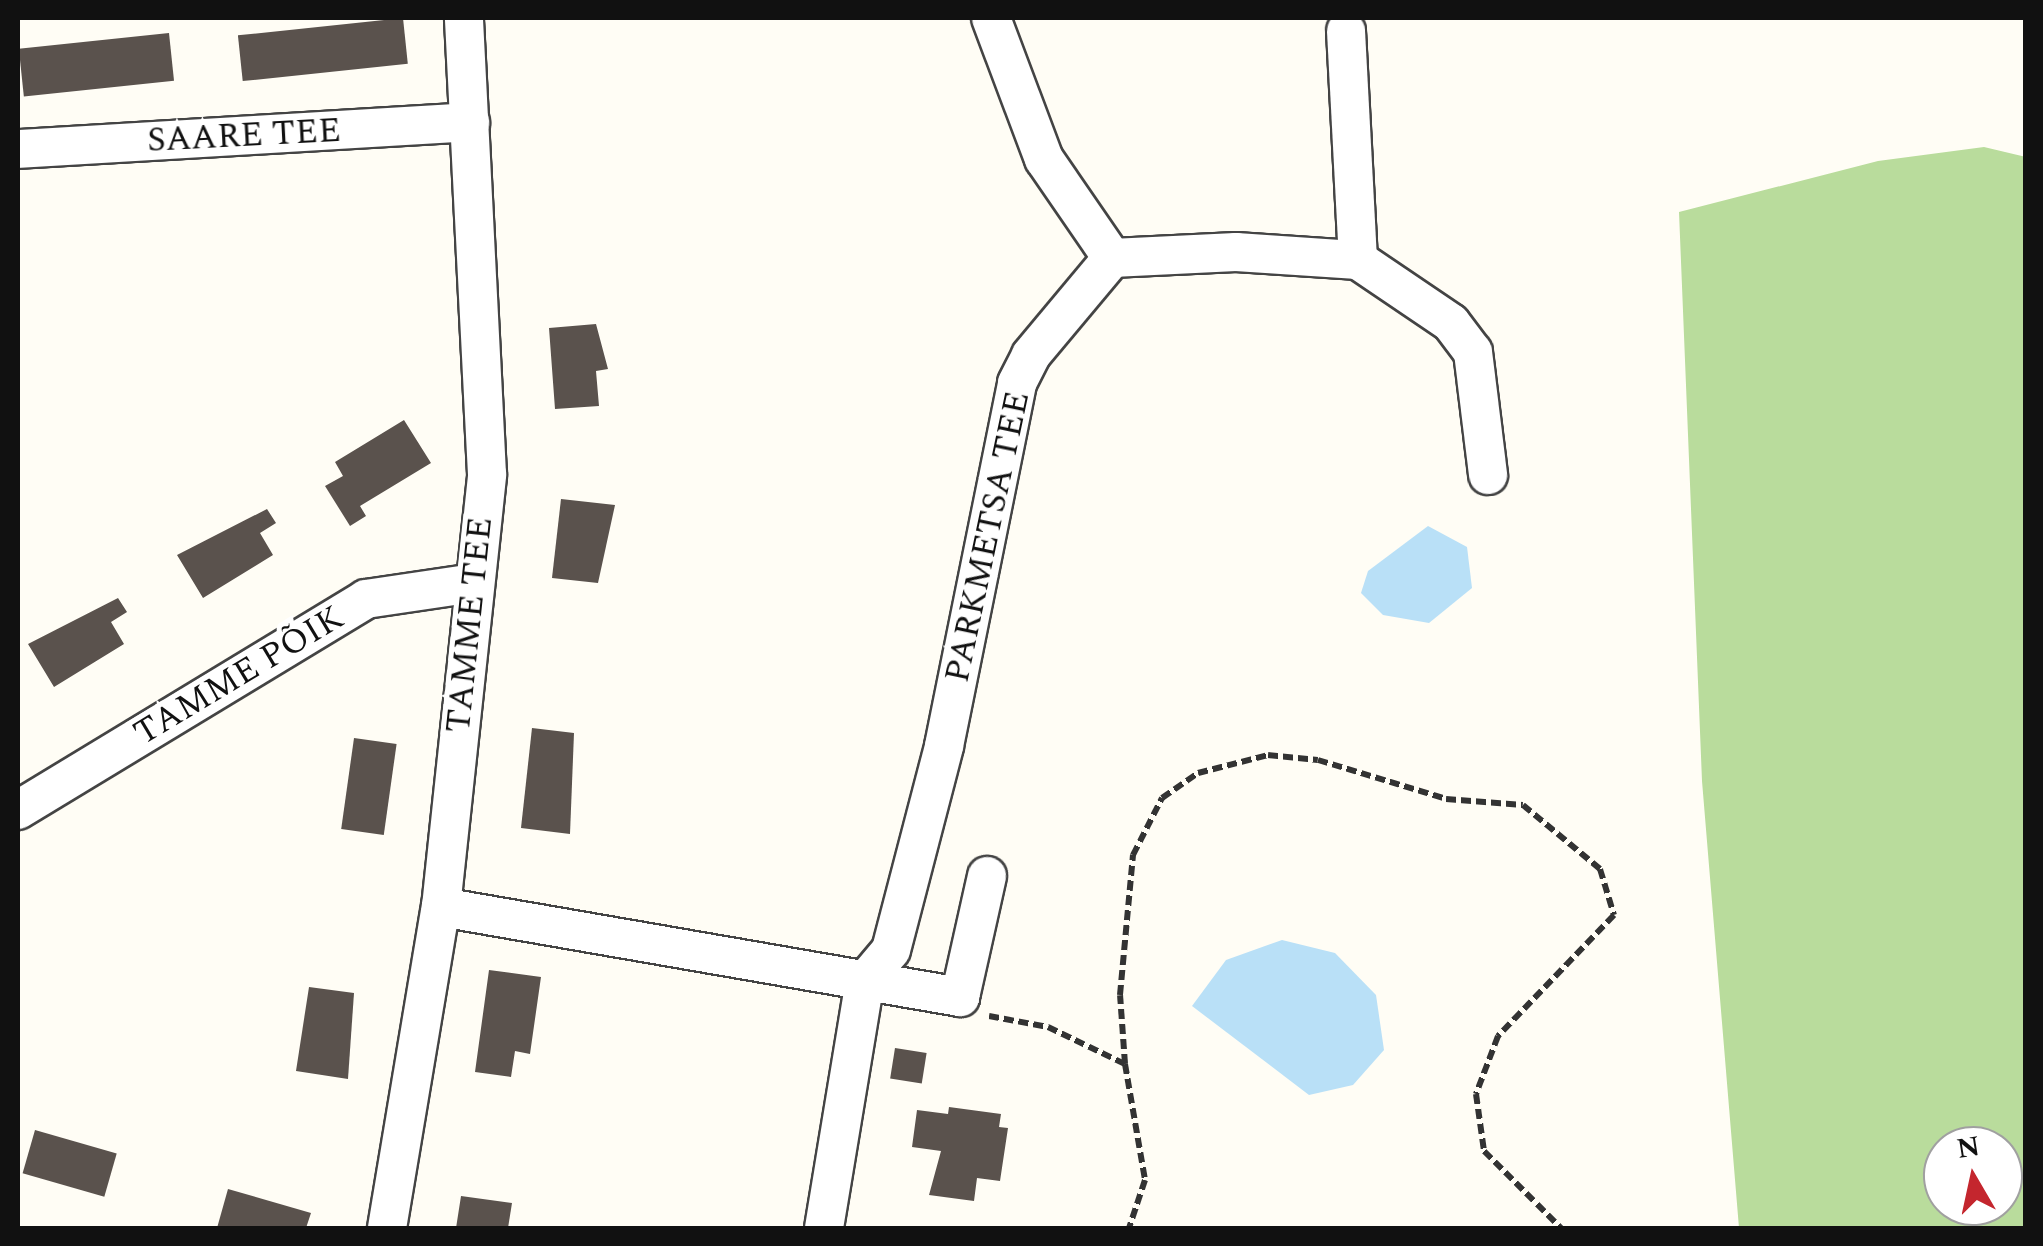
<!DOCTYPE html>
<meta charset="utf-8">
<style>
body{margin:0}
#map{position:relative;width:2043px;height:1246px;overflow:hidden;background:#fffdf5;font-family:Spectral,serif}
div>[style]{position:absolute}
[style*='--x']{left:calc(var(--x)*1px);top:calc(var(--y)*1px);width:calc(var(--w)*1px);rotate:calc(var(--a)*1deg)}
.forest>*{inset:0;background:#b9dc9c}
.water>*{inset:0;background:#b9e0f7}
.building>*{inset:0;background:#5a524d;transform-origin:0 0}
.path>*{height:6px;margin-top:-3px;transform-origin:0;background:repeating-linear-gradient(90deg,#333 0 10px,transparent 0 15px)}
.roads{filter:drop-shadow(2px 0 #444) drop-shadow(-2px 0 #444) drop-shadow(0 2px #444) drop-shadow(0 -2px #444)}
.minor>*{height:38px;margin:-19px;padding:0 19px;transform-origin:19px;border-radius:19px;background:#fff}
span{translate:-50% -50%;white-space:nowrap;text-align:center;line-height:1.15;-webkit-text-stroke:10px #fff;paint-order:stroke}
.street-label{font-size:35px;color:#111}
.frame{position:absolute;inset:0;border:20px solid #111;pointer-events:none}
.north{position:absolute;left:1923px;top:1126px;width:100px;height:100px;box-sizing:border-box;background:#fff;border:2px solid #a0a0a0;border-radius:50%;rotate:351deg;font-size:28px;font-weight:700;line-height:40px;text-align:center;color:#111}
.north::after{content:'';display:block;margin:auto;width:35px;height:45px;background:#c4262e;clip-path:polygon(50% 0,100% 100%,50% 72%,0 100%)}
</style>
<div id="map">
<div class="forest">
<i style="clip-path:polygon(evenodd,1984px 147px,2026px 157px,2025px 1228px,1739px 1228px,1702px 781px,1679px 212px,1878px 161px,1984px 147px,1943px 1146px,2003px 1146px,2003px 1206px,1943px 1206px,1943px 1146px)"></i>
</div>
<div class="water">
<i style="clip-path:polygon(1428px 526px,1467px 547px,1472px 588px,1429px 623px,1383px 615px,1361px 593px,1368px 571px)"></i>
<i style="clip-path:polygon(1282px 940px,1335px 953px,1376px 995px,1384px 1050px,1353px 1085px,1309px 1095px,1192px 1006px,1226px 960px)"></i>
</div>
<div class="building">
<i style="left:403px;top:18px;width:46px;height:166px;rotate:84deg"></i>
<i style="left:169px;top:33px;width:48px;height:151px;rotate:84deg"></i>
<i style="clip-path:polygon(596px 324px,608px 369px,596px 371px,599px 406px,555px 409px,549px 328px)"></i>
<i style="clip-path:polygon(404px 420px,431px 463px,360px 506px,366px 516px,350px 526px,325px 486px,343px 476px,335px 462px)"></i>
<i style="clip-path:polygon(561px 499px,615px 505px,598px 583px,552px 578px)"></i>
<i style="clip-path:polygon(267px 509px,276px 523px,260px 533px,273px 555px,203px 598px,177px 555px)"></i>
<i style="clip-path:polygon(118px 598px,127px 612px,111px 622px,124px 644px,54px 687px,28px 644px)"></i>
<i style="clip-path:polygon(532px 728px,574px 733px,570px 834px,521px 828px)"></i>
<i style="left:354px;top:738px;width:43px;height:92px;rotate:8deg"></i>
<i style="clip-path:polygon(489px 970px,541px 977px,530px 1054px,515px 1051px,511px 1077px,475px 1072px)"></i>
<i style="clip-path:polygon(309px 987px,354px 993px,348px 1079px,296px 1071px)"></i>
<i style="left:895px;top:1048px;width:32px;height:31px;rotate:9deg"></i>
<i style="clip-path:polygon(949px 1107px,1001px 1114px,999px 1127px,1008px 1128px,1000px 1181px,977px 1178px,974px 1201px,929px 1195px,941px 1151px,912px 1147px,917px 1110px,948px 1114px)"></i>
<i style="left:35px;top:1130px;width:85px;height:45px;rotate:16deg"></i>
<i style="clip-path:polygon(228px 1189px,311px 1213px,306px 1228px,217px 1228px)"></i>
<i style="clip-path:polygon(461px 1196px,512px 1203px,508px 1228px,456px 1228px)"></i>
</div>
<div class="path">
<i style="--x:989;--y:1016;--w:60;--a:10.6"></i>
<i style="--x:1048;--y:1027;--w:85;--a:25.7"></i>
<i style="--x:1125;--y:1064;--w:118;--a:80.2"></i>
<i style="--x:1145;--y:1180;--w:51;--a:108.4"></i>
<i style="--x:1125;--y:1064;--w:69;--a:-94.1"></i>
<i style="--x:1120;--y:995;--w:141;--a:-84.7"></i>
<i style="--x:1133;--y:855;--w:64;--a:-63"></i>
<i style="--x:1162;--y:798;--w:44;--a:-34.8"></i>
<i style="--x:1198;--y:773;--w:72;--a:-14.4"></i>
<i style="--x:1268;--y:755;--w:50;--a:5.7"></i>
<i style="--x:1318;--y:760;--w:134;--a:16.9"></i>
<i style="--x:1446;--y:799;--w:77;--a:4.5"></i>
<i style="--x:1523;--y:805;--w:100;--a:39.7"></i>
<i style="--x:1600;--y:869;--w:48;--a:73.1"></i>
<i style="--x:1614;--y:915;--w:168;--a:133.8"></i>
<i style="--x:1498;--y:1036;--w:62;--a:110.8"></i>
<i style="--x:1476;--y:1094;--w:58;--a:82"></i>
<i style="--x:1484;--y:1151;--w:109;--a:45"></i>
</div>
<div class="roads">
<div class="minor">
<i style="--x:991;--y:18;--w:151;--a:69.4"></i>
<i style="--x:1044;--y:159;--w:120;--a:55.5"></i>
<i style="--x:1346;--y:31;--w:229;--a:87"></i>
<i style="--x:18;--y:149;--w:453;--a:-3.4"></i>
<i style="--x:1112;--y:258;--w:124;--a:-2.8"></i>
<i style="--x:1236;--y:252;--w:122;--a:3.8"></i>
<i style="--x:1358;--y:260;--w:112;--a:34.1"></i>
<i style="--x:1451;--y:323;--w:36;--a:53"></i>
<i style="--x:1473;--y:352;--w:124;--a:83"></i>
<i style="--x:18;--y:810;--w:407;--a:-31.2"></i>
<i style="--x:366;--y:599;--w:109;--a:-8.4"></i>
<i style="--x:441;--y:907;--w:527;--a:9.84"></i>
<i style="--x:960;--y:997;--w:124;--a:-77.4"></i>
<i style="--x:387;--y:1228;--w:326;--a:-80.5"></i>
<i style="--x:441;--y:907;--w:435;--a:-83.9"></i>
<i style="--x:487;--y:474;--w:457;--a:-92.9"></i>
<i style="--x:824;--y:1228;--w:250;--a:-80.6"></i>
<i style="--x:865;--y:981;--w:40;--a:-50"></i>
<i style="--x:891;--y:950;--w:211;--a:-75.4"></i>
<i style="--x:944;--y:746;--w:370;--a:-78.6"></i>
<i style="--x:1017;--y:383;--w:31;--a:-63"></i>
<i style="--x:1031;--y:355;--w:126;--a:-50.1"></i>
</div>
</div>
<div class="street-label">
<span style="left:244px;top:136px;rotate:-3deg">SAARE TEE</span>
<span style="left:988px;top:537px;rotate:-78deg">PARKMETSA TEE</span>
<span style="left:470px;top:625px;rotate:-84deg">TAMME TEE</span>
<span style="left:239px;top:676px;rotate:-31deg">TAMME PÕIK</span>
</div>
<div class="frame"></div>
<div class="north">N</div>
</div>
